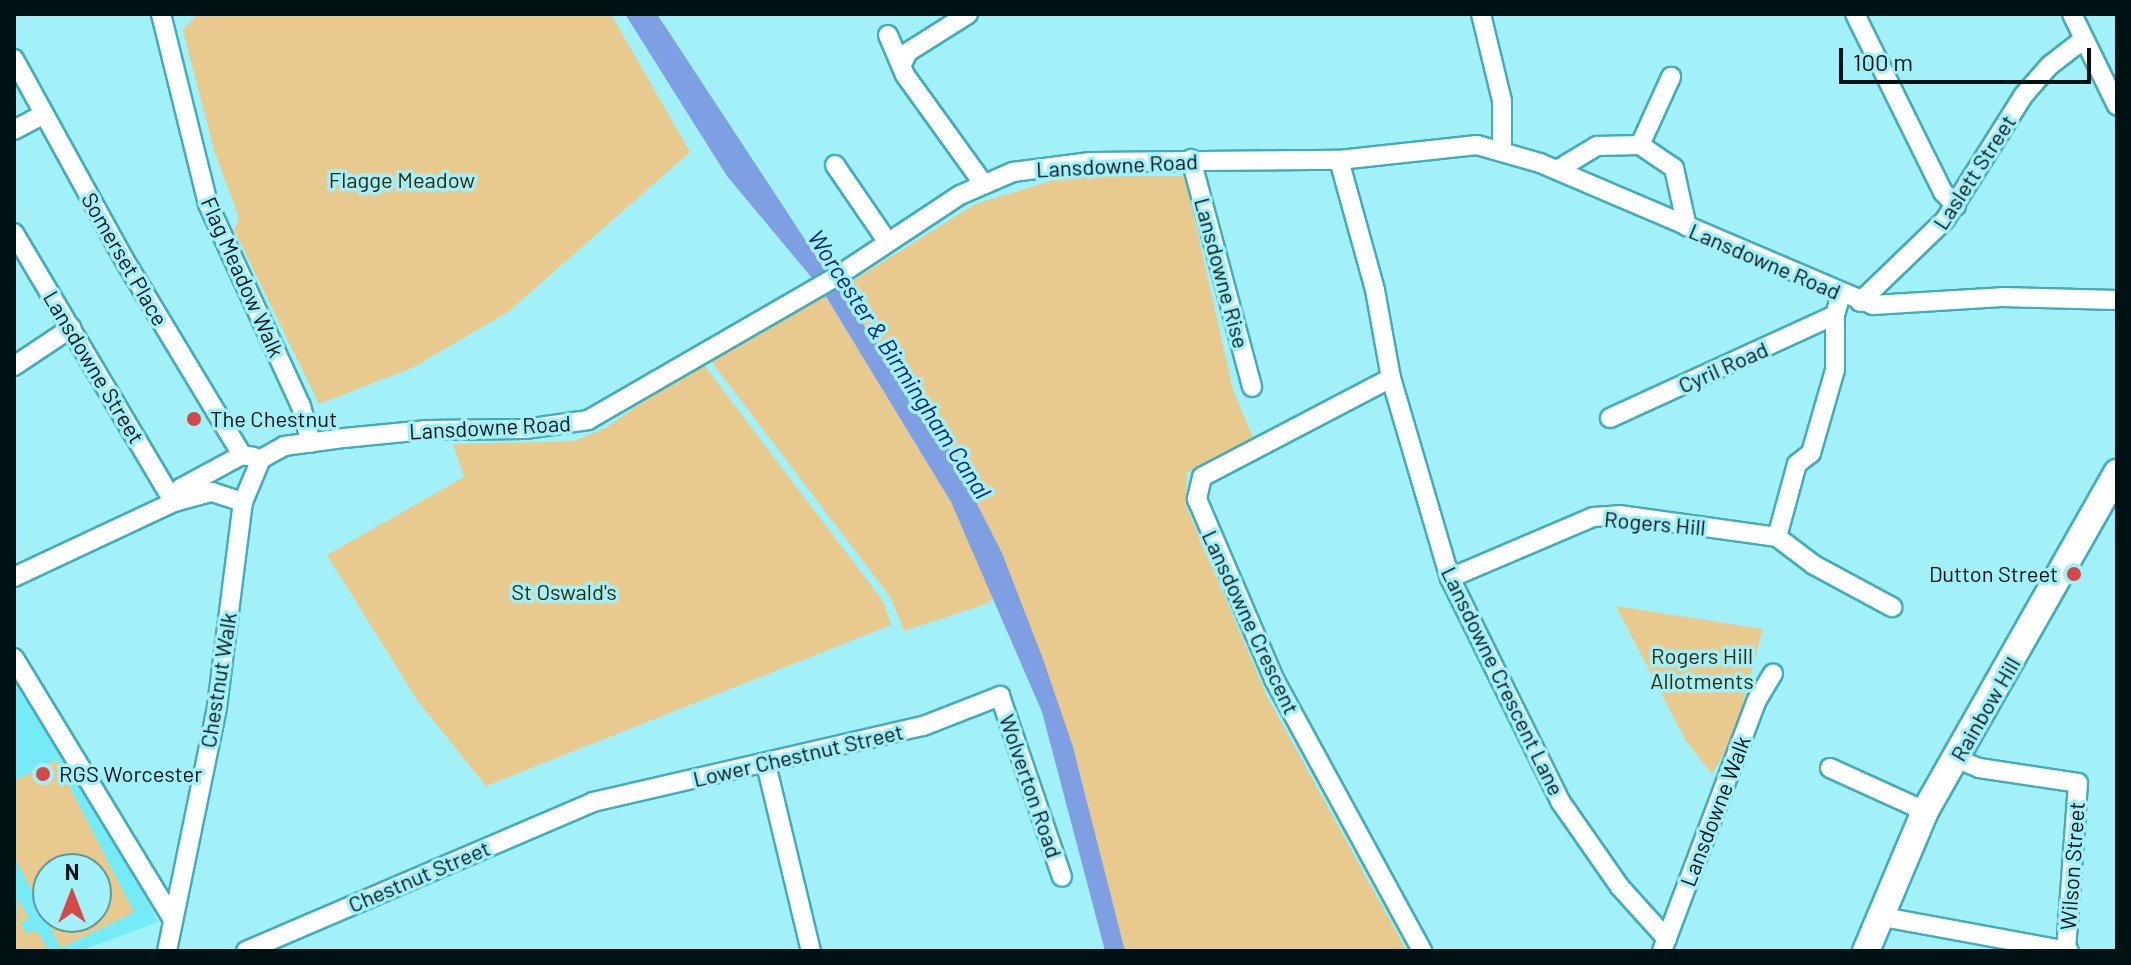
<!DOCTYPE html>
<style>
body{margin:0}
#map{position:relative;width:2131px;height:965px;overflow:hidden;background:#a2f1f9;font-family:Barlow,sans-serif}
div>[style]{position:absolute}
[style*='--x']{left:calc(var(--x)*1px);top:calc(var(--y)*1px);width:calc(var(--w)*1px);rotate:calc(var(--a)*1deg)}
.built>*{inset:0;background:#75ebf7}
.green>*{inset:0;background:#e9ca8e}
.water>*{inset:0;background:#7f9fe3}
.roads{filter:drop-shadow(2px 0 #41adb8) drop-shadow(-2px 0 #41adb8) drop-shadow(0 2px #41adb8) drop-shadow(0 -2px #41adb8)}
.minor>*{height:18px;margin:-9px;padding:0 9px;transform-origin:9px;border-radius:9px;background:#fff}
.secondary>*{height:26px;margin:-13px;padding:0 13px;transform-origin:13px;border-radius:13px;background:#fff}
.dots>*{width:22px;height:22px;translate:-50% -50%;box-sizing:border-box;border:4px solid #a2f1f9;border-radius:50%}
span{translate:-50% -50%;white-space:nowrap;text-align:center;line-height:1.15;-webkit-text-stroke:7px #a2f1f9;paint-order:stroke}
.street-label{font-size:22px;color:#001214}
.park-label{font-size:22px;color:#362703}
.poi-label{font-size:22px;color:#001214}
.left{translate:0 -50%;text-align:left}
.right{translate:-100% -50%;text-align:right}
.water-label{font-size:24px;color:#0b2775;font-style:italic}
.frame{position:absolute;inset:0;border:16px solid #001214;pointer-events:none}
.north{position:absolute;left:32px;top:853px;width:80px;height:80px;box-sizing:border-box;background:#a2f1f9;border:2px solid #61989d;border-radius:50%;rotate:0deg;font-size:22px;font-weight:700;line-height:32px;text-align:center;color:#001214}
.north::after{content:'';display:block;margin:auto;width:28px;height:36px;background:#d64747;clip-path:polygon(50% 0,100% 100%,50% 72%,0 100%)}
.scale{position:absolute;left:1839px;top:48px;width:252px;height:36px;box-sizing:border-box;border:4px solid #001214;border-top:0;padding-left:10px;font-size:24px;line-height:28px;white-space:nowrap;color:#001214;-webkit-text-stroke:6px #a2f1f9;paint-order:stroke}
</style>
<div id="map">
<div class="built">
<i style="clip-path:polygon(evenodd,14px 679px,141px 887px,158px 922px,80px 951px,14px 951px,14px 679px,48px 869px,96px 869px,96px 917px,48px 917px,48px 869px)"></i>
</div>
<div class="green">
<i style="clip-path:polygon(198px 14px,611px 14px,690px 152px,508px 312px,412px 368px,319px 404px,234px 230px,239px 218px,214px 150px,183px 30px)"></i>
<i style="clip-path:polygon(1066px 176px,1185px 176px,1233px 390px,1254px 440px,1187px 472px,1186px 505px,1267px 696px,1407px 951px,1125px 951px,1073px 747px,1002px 553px,945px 441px,839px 289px,975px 204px)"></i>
<i style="clip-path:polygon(822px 290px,951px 502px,995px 597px,986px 604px,904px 631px,891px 598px,708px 357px)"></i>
<i style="clip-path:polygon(701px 361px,883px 601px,891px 625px,486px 786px,417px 700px,327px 555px,464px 477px,453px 444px,574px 441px,607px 427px)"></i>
<i style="clip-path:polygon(1616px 606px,1763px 629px,1734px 736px,1712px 774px,1686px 741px)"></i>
<i style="clip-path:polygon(evenodd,56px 760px,134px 912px,61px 948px,14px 856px,14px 781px,56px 760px,96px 869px,96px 917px,48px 917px,48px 869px,96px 869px)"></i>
<i style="clip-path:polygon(18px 898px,29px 919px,21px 922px,25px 933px,37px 931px,49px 951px,14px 951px)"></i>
</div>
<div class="water">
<i style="clip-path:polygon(625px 14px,657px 14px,823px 267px,945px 441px,1002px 553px,1043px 659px,1073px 747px,1125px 951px,1105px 951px,1042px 712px,951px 502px,822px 290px,727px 176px)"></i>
</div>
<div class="roads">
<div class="minor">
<i style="--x:161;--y:14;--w:196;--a:76.1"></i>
<i style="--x:208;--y:204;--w:222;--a:65.3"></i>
<i style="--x:301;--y:406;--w:38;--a:75"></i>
<i style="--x:1481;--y:14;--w:89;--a:76.4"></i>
<i style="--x:1502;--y:101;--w:48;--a:90"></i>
<i style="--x:1855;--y:14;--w:199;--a:63.7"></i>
<i style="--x:1943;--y:192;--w:19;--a:47"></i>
<i style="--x:2072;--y:14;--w:102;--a:63.9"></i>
<i style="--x:888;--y:35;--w:43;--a:67"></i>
<i style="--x:905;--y:75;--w:133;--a:54.2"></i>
<i style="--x:14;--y:59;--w:230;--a:61.2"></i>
<i style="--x:125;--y:261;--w:227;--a:58.9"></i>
<i style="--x:903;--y:62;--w:11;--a:-63"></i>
<i style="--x:908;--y:52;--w:71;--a:-32.3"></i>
<i style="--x:14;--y:130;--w:32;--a:-28"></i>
<i style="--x:1640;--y:145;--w:75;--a:-65.5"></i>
<i style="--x:1191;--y:159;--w:236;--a:75"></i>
<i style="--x:1339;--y:160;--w:135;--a:74.5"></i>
<i style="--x:1375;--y:290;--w:89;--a:79.7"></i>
<i style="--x:1391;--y:378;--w:209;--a:73.6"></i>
<i style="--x:1450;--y:578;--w:249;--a:63.7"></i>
<i style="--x:1560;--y:801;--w:105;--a:55.1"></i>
<i style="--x:1620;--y:887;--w:70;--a:47.9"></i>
<i style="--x:835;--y:165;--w:92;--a:55.6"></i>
<i style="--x:1557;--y:170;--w:47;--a:-31"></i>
<i style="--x:1597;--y:146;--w:43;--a:-1.3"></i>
<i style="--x:1640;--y:145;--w:41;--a:34.1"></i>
<i style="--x:1674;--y:168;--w:60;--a:77.6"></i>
<i style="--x:14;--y:233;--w:313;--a:59.3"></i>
<i style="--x:1860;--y:302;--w:118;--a:-44"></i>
<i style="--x:1945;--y:220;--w:146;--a:-57.8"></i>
<i style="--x:2023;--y:96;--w:40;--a:-49"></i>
<i style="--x:2049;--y:66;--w:44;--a:-37.6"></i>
<i style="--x:14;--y:366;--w:69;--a:-33.7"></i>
<i style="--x:1391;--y:378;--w:213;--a:152.4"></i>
<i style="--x:1202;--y:477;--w:23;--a:103"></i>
<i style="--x:1197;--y:499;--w:196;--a:66.8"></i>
<i style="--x:1274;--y:679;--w:310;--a:61.4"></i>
<i style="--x:1610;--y:418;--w:247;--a:-24.6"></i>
<i style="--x:174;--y:502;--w:16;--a:-63"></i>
<i style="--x:181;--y:488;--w:69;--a:-28.4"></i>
<i style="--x:242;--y:455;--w:12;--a:9"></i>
<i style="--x:1777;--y:537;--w:76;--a:-74.7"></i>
<i style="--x:1797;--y:464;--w:18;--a:-38"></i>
<i style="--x:1811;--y:453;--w:86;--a:-73.9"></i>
<i style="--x:1835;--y:370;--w:55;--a:-90"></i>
<i style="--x:1835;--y:315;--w:22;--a:-74"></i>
<i style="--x:14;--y:577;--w:177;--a:-25.1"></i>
<i style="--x:174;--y:502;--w:39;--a:-15"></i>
<i style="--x:212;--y:492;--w:33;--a:18"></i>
<i style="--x:1450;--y:578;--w:155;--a:-23.1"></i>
<i style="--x:1593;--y:517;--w:26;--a:-4"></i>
<i style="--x:1619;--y:515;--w:160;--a:7.9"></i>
<i style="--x:1777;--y:537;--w:46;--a:37.1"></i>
<i style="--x:1814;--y:565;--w:89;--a:28.3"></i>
<i style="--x:14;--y:658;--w:306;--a:58.7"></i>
<i style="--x:1957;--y:759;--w:24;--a:22"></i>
<i style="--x:1979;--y:768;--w:100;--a:8.6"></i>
<i style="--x:2078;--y:783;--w:167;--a:94.1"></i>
<i style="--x:766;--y:764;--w:192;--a:76.5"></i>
<i style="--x:1830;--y:768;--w:104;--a:24.4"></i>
<i style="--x:1883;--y:917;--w:189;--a:10.4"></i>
<i style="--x:167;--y:951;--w:249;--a:-78.4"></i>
<i style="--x:217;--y:707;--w:207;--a:-82.8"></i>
<i style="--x:243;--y:502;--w:47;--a:-67.3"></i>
<i style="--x:261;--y:459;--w:26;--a:-29"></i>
<i style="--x:284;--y:446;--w:61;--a:-7.6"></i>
<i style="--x:344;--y:438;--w:81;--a:-5.6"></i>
<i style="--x:425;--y:430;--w:100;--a:-0.6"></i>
<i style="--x:525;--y:429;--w:64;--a:-8.1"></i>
<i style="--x:588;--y:420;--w:290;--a:-30"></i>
<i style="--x:839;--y:275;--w:145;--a:-33.5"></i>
<i style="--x:960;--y:195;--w:58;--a:-23.5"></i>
<i style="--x:1013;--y:172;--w:78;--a:-7.4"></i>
<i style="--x:1090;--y:162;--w:249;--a:-0.5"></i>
<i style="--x:1339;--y:160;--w:139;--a:-6.2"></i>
<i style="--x:1477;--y:145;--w:66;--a:15.9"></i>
<i style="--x:1540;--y:163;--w:362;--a:23.1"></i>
<i style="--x:1873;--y:305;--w:129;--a:-3.5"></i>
<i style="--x:2002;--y:297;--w:115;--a:1.5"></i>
<i style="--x:246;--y:951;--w:378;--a:-23.2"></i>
<i style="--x:593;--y:802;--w:339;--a:-13"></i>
<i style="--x:923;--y:726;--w:83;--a:-21.3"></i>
<i style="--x:1000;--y:696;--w:191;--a:71.1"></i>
<i style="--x:1662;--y:951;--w:268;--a:-69.3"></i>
<i style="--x:1757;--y:700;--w:31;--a:-59"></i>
</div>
<div class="secondary">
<i style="--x:1866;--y:951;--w:152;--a:-67.1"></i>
<i style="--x:1925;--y:811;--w:389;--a:-60.4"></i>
</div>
</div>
<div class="dots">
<i style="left:194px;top:419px;background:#d64747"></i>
<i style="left:2074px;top:574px;background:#d64747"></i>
<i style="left:43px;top:774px;background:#d64747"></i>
</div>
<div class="street-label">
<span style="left:1117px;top:165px;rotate:-3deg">Lansdowne Road</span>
<span style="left:1974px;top:172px;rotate:-57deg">Laslett Street</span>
<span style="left:125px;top:259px;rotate:60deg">Somerset Place</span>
<span style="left:1765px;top:261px;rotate:23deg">Lansdowne Road</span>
<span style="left:1222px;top:273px;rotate:75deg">Lansdowne Rise</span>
<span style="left:243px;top:277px;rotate:66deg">Flag Meadow Walk</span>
<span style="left:94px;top:367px;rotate:59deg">Lansdowne Street</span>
<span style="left:1723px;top:367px;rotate:-24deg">Cyril Road</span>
<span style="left:490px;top:427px;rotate:-3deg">Lansdowne Road</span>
<span style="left:1655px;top:523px;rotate:5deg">Rogers Hill</span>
<span style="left:1251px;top:622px;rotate:65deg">Lansdowne Crescent</span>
<span style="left:218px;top:680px;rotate:-81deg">Chestnut Walk</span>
<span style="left:1503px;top:681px;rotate:64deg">Lansdowne Crescent Lane</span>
<span style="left:1985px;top:709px;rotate:-60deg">Rainbow Hill</span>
<span style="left:798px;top:755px;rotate:-13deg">Lower Chestnut Street</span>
<span style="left:1031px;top:786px;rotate:71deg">Wolverton Road</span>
<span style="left:1715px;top:811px;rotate:-69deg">Lansdowne Walk</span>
<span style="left:2072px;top:866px;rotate:-86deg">Wilson Street</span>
<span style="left:419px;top:876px;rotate:-23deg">Chestnut Street</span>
</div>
<div class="park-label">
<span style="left:402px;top:180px">Flagge Meadow</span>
<span style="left:564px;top:592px">St Oswald's</span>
<span style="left:1702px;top:668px">Rogers Hill<br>Allotments</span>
</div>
<div class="poi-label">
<span class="left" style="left:210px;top:419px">The Chestnut</span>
<span class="right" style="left:2058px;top:574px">Dutton Street</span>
<span class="left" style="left:59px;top:774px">RGS Worcester</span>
</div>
<div class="water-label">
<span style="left:900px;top:364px;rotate:57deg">Worcester &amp; Birmingham Canal</span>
</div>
<div class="frame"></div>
<div class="north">N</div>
<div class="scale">100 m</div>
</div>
